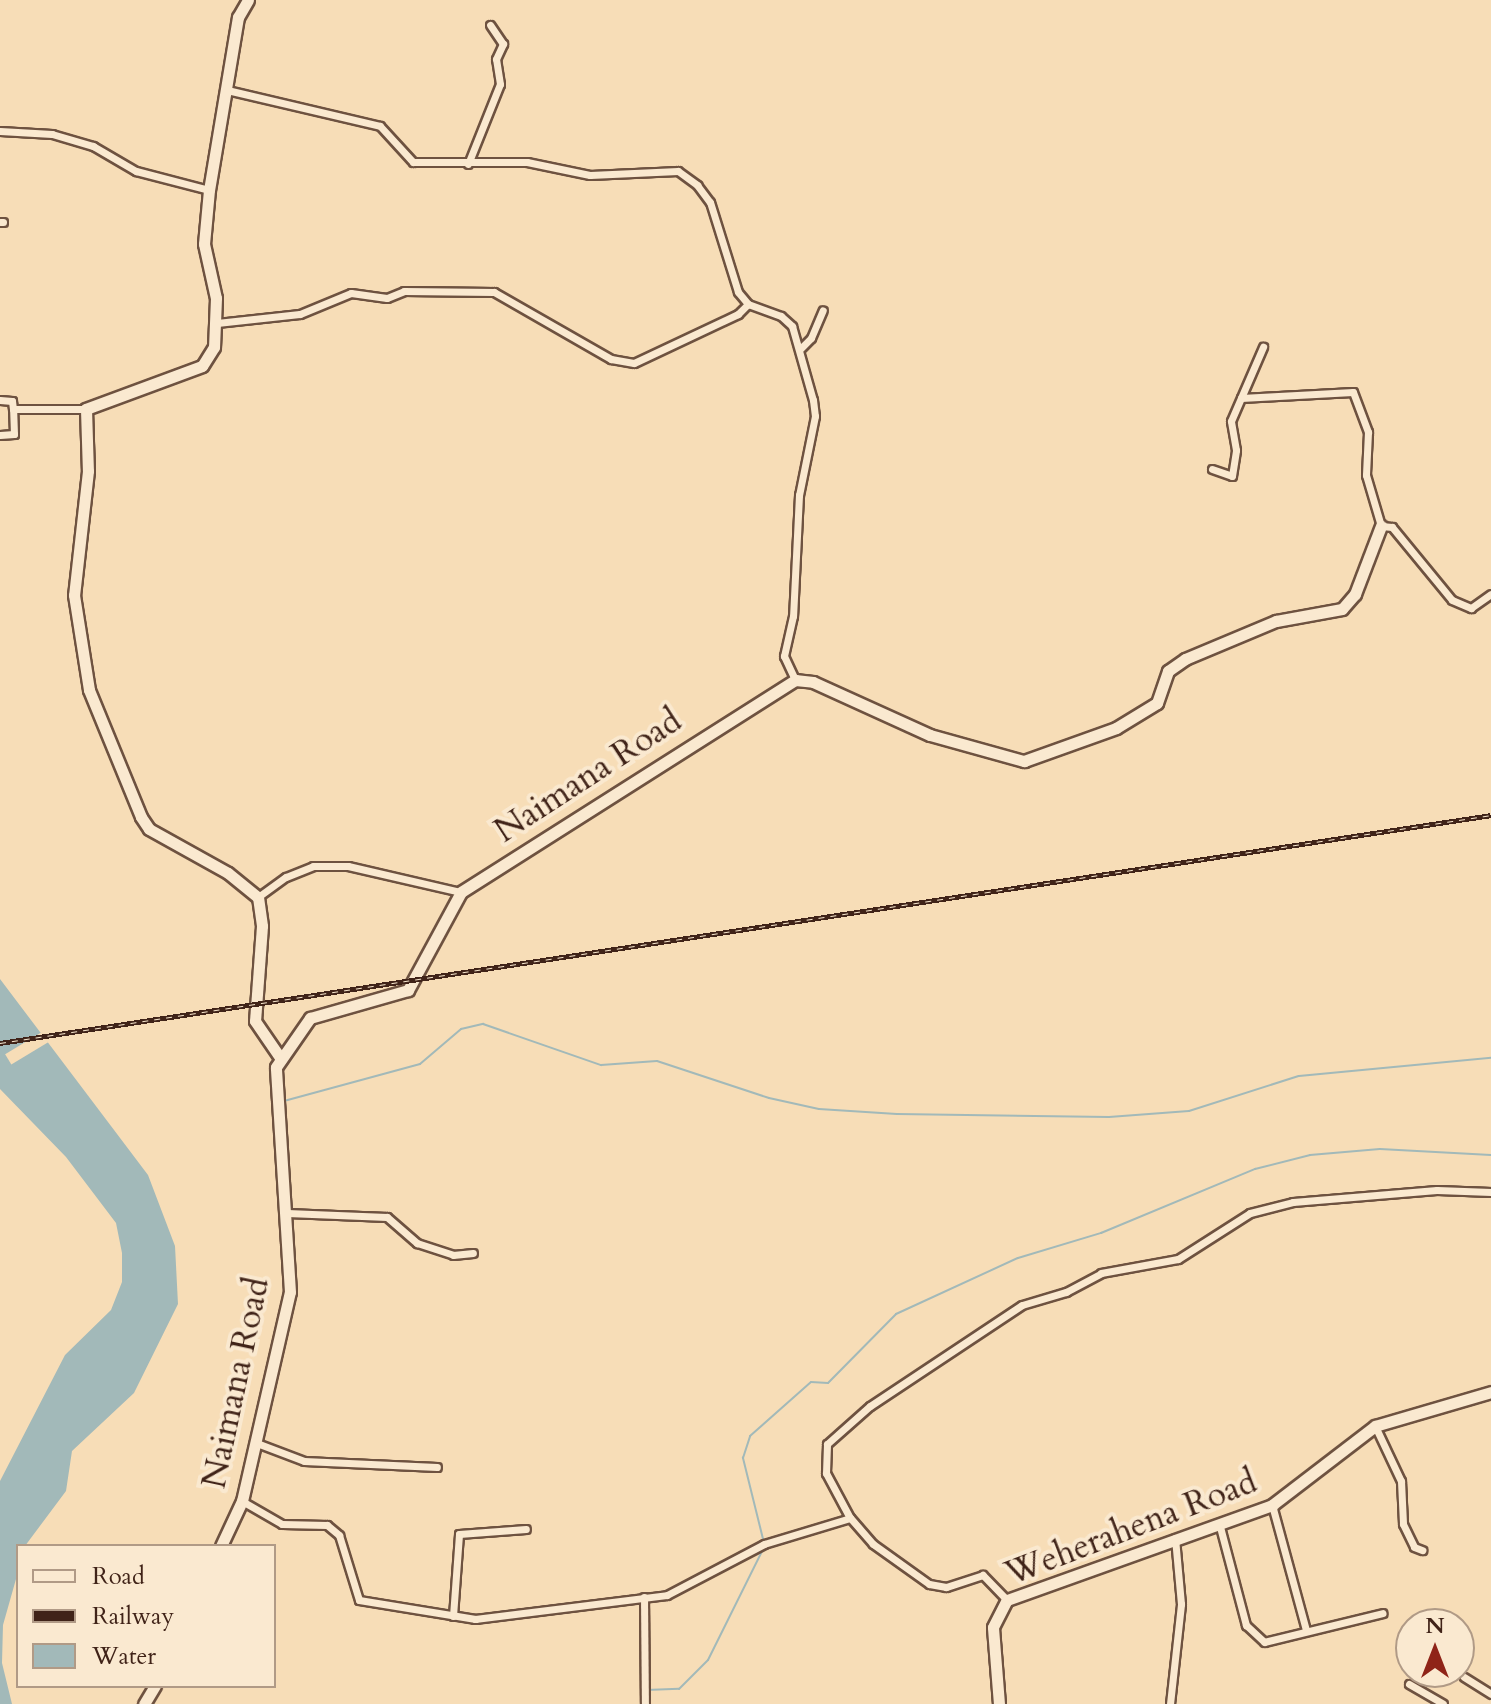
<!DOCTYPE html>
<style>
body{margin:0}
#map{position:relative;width:1491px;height:1704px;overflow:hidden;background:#f7ddb7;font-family:Cardo,serif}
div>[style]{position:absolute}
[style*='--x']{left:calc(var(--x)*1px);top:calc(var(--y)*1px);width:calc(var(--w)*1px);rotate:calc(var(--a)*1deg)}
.water>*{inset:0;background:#a2b9b9}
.pier>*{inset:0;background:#f7ddb7;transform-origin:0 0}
.stream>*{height:2px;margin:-1px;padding:0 1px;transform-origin:1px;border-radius:1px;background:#a2b9b9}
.roads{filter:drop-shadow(2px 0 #6e5240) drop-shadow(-2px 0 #6e5240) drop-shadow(0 2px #6e5240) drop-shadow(0 -2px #6e5240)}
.street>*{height:7px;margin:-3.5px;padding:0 3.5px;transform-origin:3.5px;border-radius:3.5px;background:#fae9d0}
.secondary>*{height:11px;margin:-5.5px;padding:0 5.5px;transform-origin:5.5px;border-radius:5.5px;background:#fae9d0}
.rail>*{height:5px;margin-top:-2.5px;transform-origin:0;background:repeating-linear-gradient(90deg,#fae9d0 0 6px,#402318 0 12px);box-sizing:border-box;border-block:2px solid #402318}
span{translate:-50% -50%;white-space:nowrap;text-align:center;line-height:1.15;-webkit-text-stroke:8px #fae9d0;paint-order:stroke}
.street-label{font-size:34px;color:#402318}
.legend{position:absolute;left:16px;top:1544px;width:260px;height:144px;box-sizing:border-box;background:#fae9d0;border:2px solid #b09a86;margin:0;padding:10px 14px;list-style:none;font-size:24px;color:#402318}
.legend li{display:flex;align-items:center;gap:16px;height:40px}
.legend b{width:40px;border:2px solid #b09a86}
.north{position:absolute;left:1395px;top:1608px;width:80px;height:80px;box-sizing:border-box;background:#fae9d0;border:2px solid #b09a86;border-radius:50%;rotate:0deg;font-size:22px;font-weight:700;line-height:32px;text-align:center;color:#402318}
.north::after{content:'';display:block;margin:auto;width:28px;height:36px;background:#8f2418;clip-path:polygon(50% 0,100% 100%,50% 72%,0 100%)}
</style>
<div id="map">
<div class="water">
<i style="clip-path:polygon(0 979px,148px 1175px,175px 1246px,178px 1304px,134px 1393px,72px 1451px,66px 1491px,25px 1546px,18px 1546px,18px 1572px,3px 1625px,2px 1663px,12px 1704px,0 1704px,0 1481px,65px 1355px,111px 1310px,122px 1282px,122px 1253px,116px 1223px,66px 1157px,0 1089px)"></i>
</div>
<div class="pier">
<i style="left:42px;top:1032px;width:12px;height:43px;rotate:59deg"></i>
</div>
<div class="stream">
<i style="--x:284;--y:1101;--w:141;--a:-15.2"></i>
<i style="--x:420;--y:1064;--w:54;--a:-40.5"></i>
<i style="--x:461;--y:1029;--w:23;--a:-13"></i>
<i style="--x:483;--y:1024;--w:125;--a:19.2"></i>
<i style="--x:601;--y:1065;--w:56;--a:-4.1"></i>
<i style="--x:657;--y:1061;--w:118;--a:18.3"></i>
<i style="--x:769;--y:1098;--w:51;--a:12.4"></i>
<i style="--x:819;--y:1109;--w:78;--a:3.7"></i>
<i style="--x:897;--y:1114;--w:212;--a:0.8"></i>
<i style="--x:1109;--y:1117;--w:80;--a:-4.3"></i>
<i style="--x:1189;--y:1111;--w:115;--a:-17.7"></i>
<i style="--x:1299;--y:1076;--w:193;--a:-5.4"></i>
<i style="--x:764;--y:1543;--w:88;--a:-103.9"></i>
<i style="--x:743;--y:1458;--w:23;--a:-72"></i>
<i style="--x:750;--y:1436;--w:81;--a:-41.5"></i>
<i style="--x:811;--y:1382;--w:17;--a:3"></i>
<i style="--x:828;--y:1383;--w:97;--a:-45.4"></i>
<i style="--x:896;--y:1314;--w:134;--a:-24.7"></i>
<i style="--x:1018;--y:1258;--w:87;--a:-16.8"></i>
<i style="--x:1101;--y:1233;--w:167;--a:-22.6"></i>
<i style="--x:1255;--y:1169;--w:57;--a:-14.3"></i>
<i style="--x:1310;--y:1155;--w:70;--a:-4.9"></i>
<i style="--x:1380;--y:1149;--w:111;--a:3.1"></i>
<i style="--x:646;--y:1690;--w:33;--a:-2"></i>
<i style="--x:679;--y:1689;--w:41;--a:-45"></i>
<i style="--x:708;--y:1660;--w:124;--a:-63.6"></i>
</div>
<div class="roads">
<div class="street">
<i style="--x:227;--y:90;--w:157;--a:13.2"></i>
<i style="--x:380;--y:126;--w:49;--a:47.5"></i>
<i style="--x:413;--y:162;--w:114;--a:0"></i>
<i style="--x:527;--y:162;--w:64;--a:11.7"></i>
<i style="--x:590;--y:175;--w:88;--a:-2.6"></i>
<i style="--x:678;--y:171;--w:24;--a:36"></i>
<i style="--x:697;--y:185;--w:21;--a:53"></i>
<i style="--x:710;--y:202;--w:94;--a:72.7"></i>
<i style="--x:738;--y:292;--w:16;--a:50"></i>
<i style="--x:748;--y:304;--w:35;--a:20"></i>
<i style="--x:781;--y:316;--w:15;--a:42"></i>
<i style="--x:792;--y:326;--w:77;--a:74.2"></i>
<i style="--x:813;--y:400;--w:16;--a:83"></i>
<i style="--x:815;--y:416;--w:81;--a:101.4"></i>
<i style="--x:799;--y:495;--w:121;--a:92.8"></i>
<i style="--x:793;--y:616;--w:41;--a:102.7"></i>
<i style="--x:784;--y:656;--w:26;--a:65"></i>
<i style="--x:0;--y:131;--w:52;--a:3.3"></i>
<i style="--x:52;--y:134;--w:43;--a:16.3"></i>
<i style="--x:93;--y:146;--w:50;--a:30.2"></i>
<i style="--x:136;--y:171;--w:75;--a:14.6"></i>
<i style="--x:468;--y:164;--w:86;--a:-68.2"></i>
<i style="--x:500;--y:84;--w:25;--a:-99"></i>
<i style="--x:496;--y:59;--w:17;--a:-65"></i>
<i style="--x:503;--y:44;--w:23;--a:-124"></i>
<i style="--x:0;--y:222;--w:3;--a:0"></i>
<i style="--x:217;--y:323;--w:83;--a:-6.2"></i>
<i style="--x:300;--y:314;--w:55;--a:-22.4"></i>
<i style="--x:351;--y:293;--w:36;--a:8"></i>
<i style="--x:387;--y:298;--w:18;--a:-22"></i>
<i style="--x:404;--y:291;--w:90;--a:0.6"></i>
<i style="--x:494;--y:292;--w:135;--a:29.8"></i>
<i style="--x:611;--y:359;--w:23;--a:10"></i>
<i style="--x:634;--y:363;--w:115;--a:-25.2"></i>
<i style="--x:738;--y:314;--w:14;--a:-45"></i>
<i style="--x:801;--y:348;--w:14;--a:-45"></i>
<i style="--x:811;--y:338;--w:30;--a:-67"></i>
<i style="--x:1241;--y:398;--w:112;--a:-3.1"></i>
<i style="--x:1353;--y:392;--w:43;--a:69.4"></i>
<i style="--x:1368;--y:432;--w:43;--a:92.7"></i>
<i style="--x:1366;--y:475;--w:53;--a:73.6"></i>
<i style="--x:1381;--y:526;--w:11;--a:5"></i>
<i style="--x:1392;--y:527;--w:94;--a:50.6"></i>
<i style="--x:1452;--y:600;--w:21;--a:23"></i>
<i style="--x:1471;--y:608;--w:24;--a:-35"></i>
<i style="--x:0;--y:400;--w:12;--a:5"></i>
<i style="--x:12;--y:401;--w:8;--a:83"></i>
<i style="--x:0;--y:435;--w:14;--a:-4"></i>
<i style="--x:14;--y:434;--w:25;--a:-92"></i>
<i style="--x:13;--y:409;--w:73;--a:0"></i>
<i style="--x:1212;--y:469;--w:21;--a:19"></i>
<i style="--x:1232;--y:476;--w:26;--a:-81"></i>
<i style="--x:1236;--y:450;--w:29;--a:-100"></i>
<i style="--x:1231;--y:421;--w:81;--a:-66.6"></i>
<i style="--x:258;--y:897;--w:34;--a:-36"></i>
<i style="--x:286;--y:877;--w:29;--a:-22"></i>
<i style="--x:313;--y:866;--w:35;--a:0"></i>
<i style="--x:348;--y:866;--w:116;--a:13"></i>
<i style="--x:287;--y:1213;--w:100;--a:2.3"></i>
<i style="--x:387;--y:1217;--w:40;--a:41"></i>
<i style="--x:417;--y:1243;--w:38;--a:18"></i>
<i style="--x:453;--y:1255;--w:20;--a:-6"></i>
<i style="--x:1375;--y:1426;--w:61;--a:64.7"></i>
<i style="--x:1401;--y:1481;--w:43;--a:87.3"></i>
<i style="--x:1403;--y:1524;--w:25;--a:64"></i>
<i style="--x:1414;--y:1547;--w:9;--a:21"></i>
<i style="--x:254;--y:1442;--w:53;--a:20.8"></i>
<i style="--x:304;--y:1461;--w:133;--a:2.6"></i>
<i style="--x:242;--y:1501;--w:46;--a:29.9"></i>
<i style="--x:282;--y:1524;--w:45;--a:1.3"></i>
<i style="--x:327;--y:1525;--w:16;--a:40"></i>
<i style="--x:339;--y:1535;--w:68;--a:72.9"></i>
<i style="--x:359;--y:1600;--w:118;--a:9.3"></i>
<i style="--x:475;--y:1619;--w:193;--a:-7.1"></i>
<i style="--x:667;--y:1595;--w:110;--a:-27.7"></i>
<i style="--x:764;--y:1544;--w:90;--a:-16.8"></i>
<i style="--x:1272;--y:1505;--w:130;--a:74.8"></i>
<i style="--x:1219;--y:1523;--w:106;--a:75.2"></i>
<i style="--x:1246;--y:1625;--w:25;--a:43"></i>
<i style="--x:1264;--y:1642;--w:122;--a:-13.7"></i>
<i style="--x:644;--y:1597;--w:107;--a:89.5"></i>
<i style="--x:1007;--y:1600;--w:35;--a:-134"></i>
<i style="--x:983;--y:1575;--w:39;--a:162"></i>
<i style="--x:946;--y:1587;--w:17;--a:-170"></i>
<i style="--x:929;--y:1584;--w:69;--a:-144.5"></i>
<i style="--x:873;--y:1544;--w:35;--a:-131"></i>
<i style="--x:850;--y:1518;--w:51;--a:-118.1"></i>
<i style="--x:826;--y:1473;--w:29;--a:-88"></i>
<i style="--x:827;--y:1444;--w:57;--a:-41.5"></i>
<i style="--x:870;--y:1406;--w:182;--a:-33.6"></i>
<i style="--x:1022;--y:1305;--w:46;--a:-16.5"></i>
<i style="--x:1066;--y:1292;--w:40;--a:-28"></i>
<i style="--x:1101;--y:1273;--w:78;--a:-10.3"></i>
<i style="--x:1178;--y:1259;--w:85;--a:-32.6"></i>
<i style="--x:1250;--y:1213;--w:44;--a:-14.3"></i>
<i style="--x:1293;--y:1202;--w:144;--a:-4.8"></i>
<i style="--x:1437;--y:1190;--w:54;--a:2.1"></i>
<i style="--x:453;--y:1616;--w:82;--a:-85.8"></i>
<i style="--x:459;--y:1534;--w:67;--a:-4.3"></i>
<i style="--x:1464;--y:1677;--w:32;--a:32"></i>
<i style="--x:1409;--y:1684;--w:39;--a:30"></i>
<i style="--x:1170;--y:1704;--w:101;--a:-83.7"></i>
<i style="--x:1181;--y:1604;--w:66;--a:-95.2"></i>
</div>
<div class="secondary">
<i style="--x:248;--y:0;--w:20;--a:120"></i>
<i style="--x:238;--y:17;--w:175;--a:99.5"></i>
<i style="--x:209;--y:190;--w:54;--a:95.3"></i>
<i style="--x:204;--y:244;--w:55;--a:77.5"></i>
<i style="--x:216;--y:298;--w:49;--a:92.3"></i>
<i style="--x:214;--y:347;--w:22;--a:122"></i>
<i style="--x:202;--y:366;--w:124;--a:159.7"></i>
<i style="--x:86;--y:409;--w:62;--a:88.2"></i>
<i style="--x:88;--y:471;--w:125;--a:96.4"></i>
<i style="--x:74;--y:595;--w:96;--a:81"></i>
<i style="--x:89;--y:690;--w:137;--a:67.7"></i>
<i style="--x:141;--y:817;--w:14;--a:56"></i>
<i style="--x:149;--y:829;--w:90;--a:29.1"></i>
<i style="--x:228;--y:873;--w:38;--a:39"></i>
<i style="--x:258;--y:897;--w:29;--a:82"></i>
<i style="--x:262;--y:926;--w:95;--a:94.2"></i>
<i style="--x:255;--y:1021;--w:46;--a:55.6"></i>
<i style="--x:221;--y:1546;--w:50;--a:-65"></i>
<i style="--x:242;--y:1501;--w:214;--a:-77.1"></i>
<i style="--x:290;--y:1292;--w:225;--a:-93.6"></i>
<i style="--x:276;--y:1067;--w:60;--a:-55.2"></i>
<i style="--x:310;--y:1018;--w:102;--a:-15.9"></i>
<i style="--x:408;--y:990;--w:111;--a:-61.6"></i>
<i style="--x:461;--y:892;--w:396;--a:-32.4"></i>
<i style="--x:795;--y:680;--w:18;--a:6"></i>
<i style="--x:813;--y:682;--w:128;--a:24.4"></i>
<i style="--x:930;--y:735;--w:98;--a:15.5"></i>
<i style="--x:1024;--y:761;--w:98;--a:-19.7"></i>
<i style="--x:1116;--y:728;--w:48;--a:-31.4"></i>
<i style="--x:1157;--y:703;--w:34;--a:-71"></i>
<i style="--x:1168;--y:671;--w:21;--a:-35"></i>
<i style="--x:1185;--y:659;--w:99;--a:-22.7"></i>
<i style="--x:1276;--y:621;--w:67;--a:-10.3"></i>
<i style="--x:1342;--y:609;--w:20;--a:-49"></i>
<i style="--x:1355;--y:594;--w:73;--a:-69.1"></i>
<i style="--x:144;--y:1704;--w:21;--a:-59"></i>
<i style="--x:999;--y:1704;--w:77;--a:-94.5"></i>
<i style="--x:993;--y:1627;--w:30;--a:-63"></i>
<i style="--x:1007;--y:1600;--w:282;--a:-19.7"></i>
<i style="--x:1272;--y:1505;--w:130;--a:-37.5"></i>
<i style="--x:1375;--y:1426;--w:121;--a:-16.3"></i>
</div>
</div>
<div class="rail">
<i style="--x:0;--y:1043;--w:1508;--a:-8.69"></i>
</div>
<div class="street-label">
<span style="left:588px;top:776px;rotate:-33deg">Naimana Road</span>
<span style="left:236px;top:1383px;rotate:-78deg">Naimana Road</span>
<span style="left:1131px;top:1528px;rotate:-21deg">Weherahena Road</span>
</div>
<ul class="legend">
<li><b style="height:10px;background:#fae9d0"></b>Road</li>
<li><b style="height:10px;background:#402318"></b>Railway</li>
<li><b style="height:22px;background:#a2b9b9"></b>Water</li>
</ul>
<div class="north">N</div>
</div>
